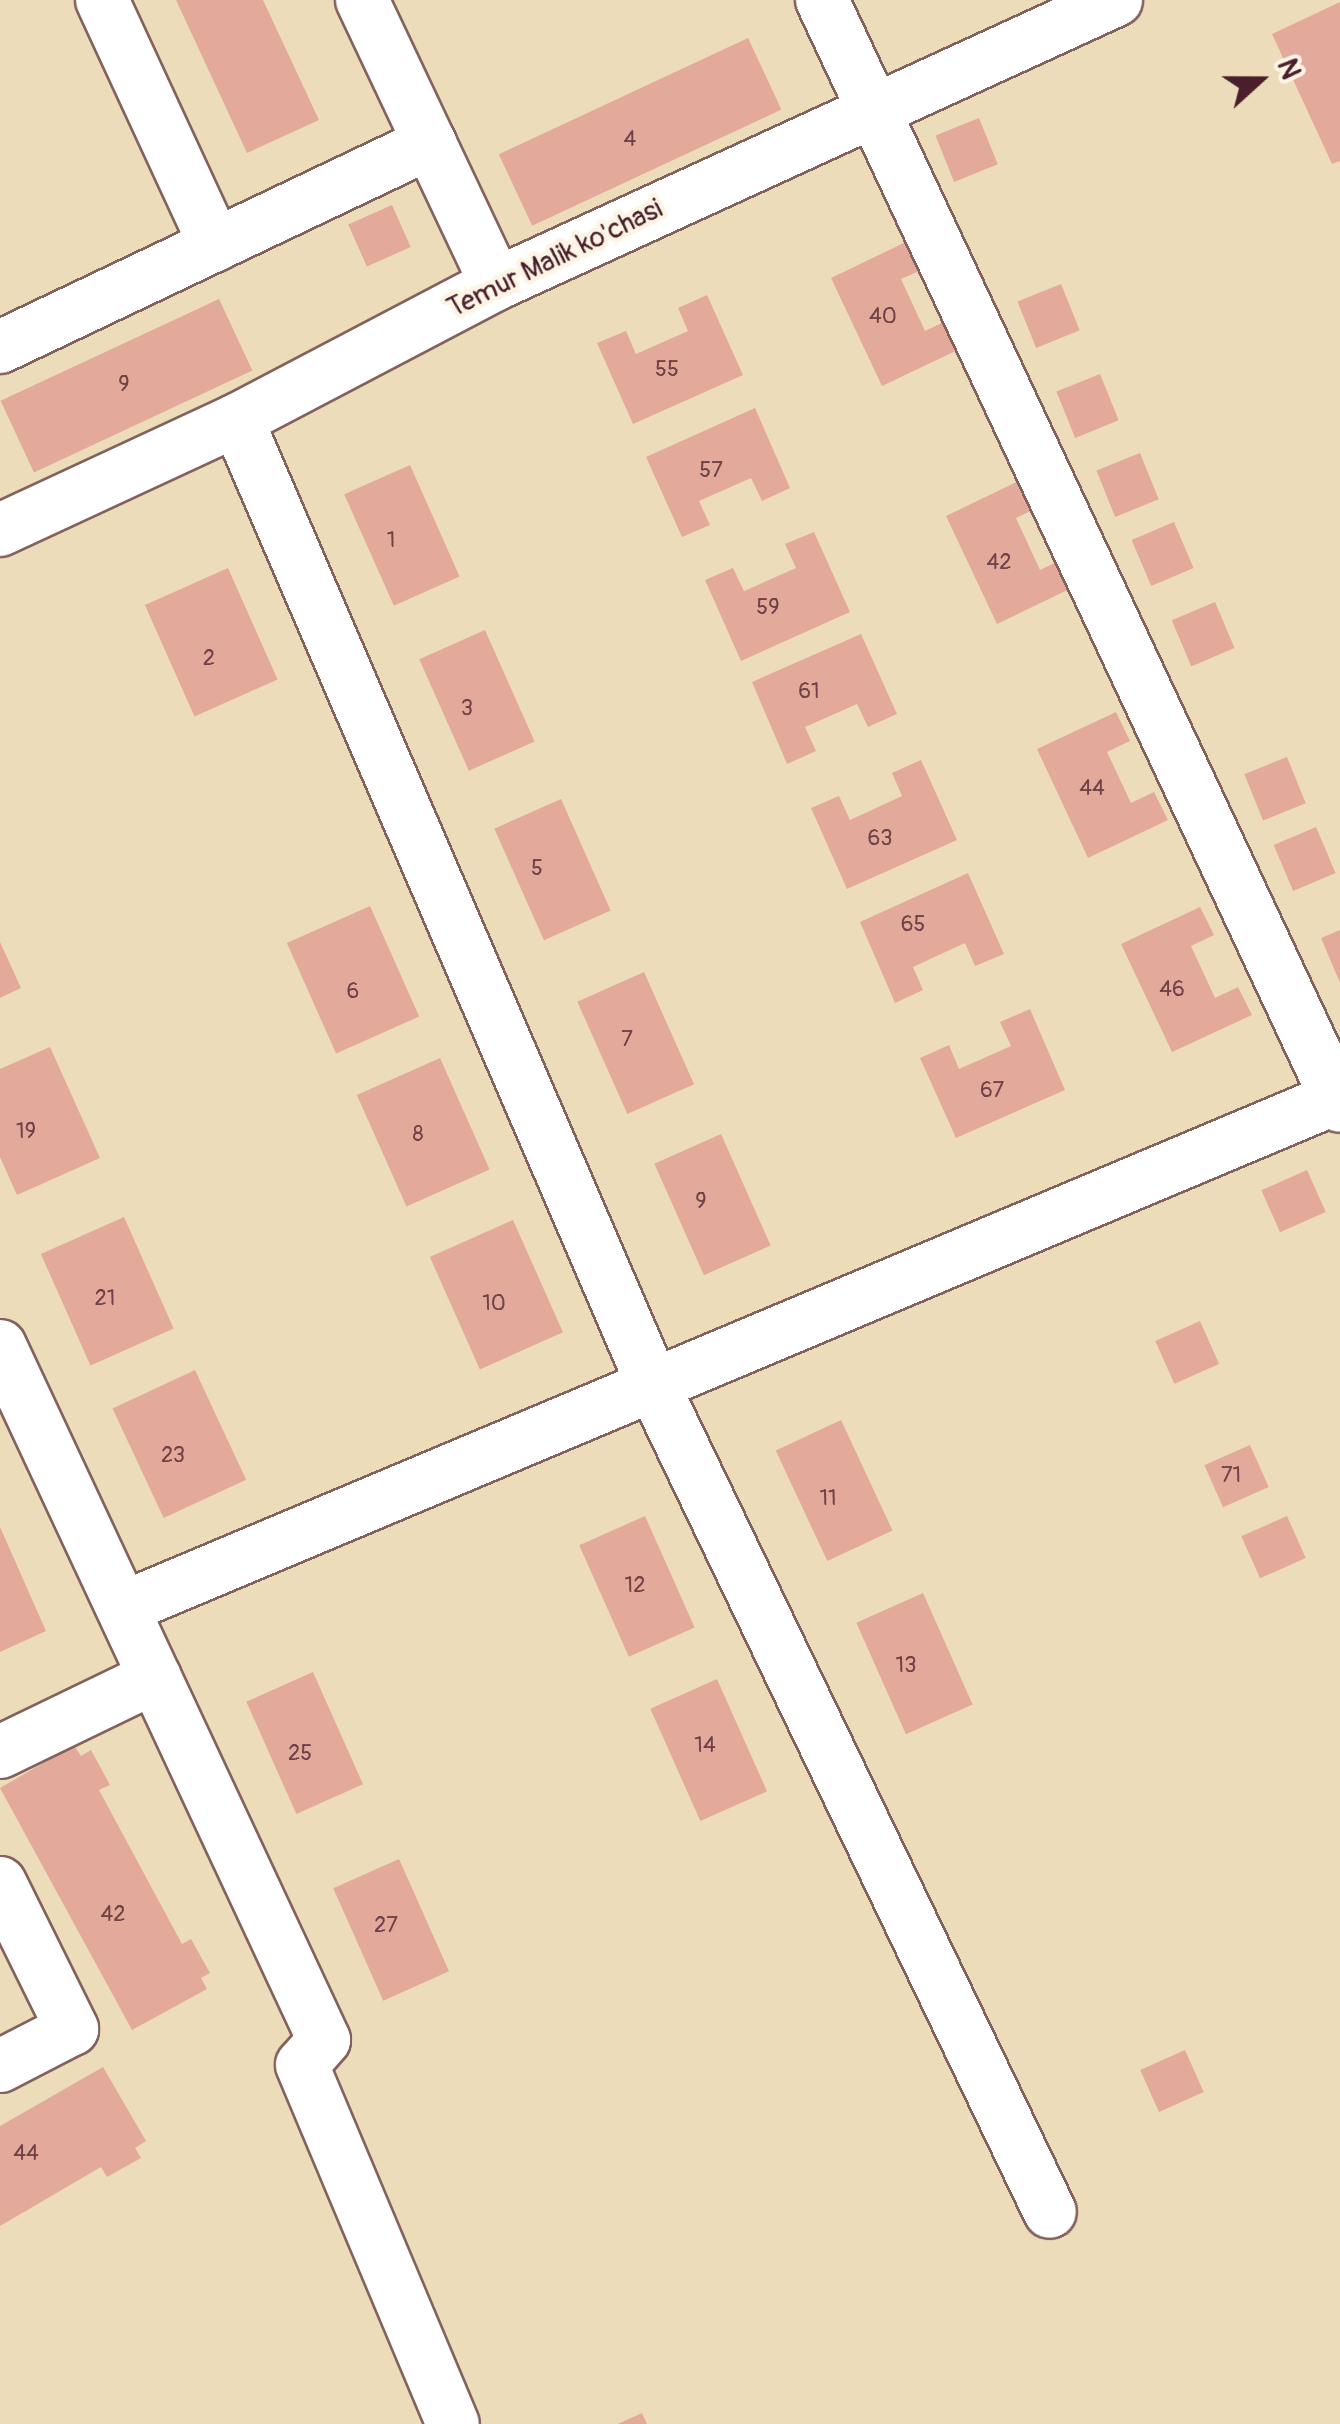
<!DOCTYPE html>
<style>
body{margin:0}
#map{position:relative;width:1340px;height:2424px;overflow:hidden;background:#eddcb9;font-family:Pangolin,sans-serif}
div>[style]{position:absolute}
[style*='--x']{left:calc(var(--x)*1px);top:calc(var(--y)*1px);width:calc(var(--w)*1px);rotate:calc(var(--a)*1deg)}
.building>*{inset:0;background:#e3aa9c;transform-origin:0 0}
.roads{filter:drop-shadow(2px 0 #83615d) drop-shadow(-2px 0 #83615d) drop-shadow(0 2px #83615d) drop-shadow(0 -2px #83615d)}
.minor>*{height:52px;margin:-26px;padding:0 26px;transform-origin:26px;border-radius:26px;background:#fff}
span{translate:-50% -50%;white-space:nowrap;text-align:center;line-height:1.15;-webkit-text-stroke:9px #fcf5e5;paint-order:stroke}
.number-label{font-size:22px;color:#704247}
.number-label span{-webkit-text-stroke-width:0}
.street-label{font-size:28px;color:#4a1f2b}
.north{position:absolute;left:1210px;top:30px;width:100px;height:100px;-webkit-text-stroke:8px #fcf5e5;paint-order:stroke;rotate:69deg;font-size:28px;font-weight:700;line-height:40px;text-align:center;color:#4a1f2b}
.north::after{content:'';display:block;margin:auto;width:35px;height:45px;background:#4a1f2b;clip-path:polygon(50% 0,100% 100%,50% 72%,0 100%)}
</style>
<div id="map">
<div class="building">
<i style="clip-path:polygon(176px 0,263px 0,319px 120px,247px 153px)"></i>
<i style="clip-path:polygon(1340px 2px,1340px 161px,1332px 164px,1272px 34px)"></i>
<i style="left:748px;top:38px;width:79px;height:275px;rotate:65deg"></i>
<i style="left:979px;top:118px;width:50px;height:47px;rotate:68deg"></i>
<i style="left:392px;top:205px;width:46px;height:48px;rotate:66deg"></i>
<i style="clip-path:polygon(910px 240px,924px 269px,901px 279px,925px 331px,948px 320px,962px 348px,882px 386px,831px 278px)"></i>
<i style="left:1061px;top:284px;width:50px;height:47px;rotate:68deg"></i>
<i style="clip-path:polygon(707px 295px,743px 375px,633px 424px,597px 343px,626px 331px,636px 354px,688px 331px,678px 308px)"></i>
<i style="left:219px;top:299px;width:79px;height:241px;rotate:65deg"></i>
<i style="left:1100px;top:374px;width:50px;height:47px;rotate:68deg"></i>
<i style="clip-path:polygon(755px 408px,790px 488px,762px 501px,751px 478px,699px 501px,710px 525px,682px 537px,646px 457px)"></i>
<i style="left:1140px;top:453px;width:50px;height:47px;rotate:68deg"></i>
<i style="left:410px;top:465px;width:122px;height:72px;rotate:66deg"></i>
<i style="clip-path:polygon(1025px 478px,1039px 507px,1016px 518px,1040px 570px,1063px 559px,1076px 586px,997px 624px,946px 516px)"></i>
<i style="left:1174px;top:522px;width:50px;height:46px;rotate:67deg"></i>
<i style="clip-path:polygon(814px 532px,850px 612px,741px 661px,705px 580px,733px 568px,744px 591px,796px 568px,785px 544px)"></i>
<i style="left:228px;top:568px;width:122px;height:91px;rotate:66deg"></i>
<i style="left:1215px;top:602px;width:50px;height:47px;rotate:67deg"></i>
<i style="left:485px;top:630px;width:122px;height:72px;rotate:66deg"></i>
<i style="clip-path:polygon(861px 634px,897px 714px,868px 727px,857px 704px,805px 727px,816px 751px,787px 764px,752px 682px)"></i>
<i style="clip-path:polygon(1116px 712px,1130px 741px,1107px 752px,1131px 803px,1154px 792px,1168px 820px,1088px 858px,1037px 749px)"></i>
<i style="left:1287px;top:757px;width:50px;height:46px;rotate:68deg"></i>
<i style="clip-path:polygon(921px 760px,957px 840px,847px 889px,811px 808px,839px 796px,850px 820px,902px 796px,892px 773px)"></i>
<i style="left:561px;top:799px;width:122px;height:73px;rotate:66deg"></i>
<i style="left:1316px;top:827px;width:50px;height:46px;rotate:67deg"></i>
<i style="clip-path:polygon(968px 873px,1004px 954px,975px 966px,965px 943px,913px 967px,923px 990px,895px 1003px,860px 922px)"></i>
<i style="left:370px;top:906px;width:121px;height:91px;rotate:66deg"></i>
<i style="clip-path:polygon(1200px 907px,1214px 935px,1191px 946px,1215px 998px,1238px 987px,1252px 1015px,1172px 1052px,1121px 944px)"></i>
<i style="clip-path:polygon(1340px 930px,1340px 983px,1321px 938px)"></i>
<i style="clip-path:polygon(0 942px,21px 988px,0 998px)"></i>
<i style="left:644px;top:972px;width:123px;height:73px;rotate:66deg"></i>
<i style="clip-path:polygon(1030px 1009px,1065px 1090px,956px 1138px,920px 1058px,949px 1045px,959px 1069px,1011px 1046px,1000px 1022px)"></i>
<i style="clip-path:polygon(50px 1047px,100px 1158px,17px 1195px,0 1157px,0 1069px)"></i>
<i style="left:440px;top:1058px;width:122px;height:91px;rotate:66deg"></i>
<i style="left:721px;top:1134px;width:122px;height:73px;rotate:66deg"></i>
<i style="left:1307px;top:1170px;width:46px;height:50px;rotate:66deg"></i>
<i style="left:124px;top:1217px;width:122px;height:91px;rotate:66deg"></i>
<i style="left:513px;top:1220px;width:123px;height:91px;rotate:66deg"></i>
<i style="left:1200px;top:1321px;width:47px;height:49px;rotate:66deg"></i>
<i style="left:195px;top:1370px;width:121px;height:91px;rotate:65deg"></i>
<i style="left:841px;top:1420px;width:122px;height:72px;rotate:65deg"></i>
<i style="left:1250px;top:1445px;width:46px;height:50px;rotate:66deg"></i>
<i style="left:645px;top:1516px;width:122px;height:72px;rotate:66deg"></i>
<i style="left:1287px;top:1516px;width:46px;height:50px;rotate:66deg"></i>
<i style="clip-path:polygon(0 1527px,46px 1631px,0 1652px)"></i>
<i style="left:923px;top:1593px;width:122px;height:73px;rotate:66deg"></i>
<i style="left:313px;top:1672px;width:123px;height:73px;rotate:66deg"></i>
<i style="left:717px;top:1679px;width:123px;height:73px;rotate:66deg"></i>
<i style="clip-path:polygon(74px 1745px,81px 1756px,91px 1750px,110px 1785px,99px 1790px,182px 1944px,191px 1939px,210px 1973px,201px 1978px,207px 1989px,132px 2030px,0 1788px)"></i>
<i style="left:399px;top:1859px;width:123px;height:72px;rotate:66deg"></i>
<i style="left:1185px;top:2050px;width:46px;height:49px;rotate:66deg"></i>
<i style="clip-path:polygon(103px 2067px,146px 2141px,135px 2148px,141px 2158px,107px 2177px,101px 2167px,0 2226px,0 2126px)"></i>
<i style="clip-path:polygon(642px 2413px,647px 2424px,618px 2424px)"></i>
</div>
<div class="roads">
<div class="minor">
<i style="--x:102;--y:0;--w:270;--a:65.2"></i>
<i style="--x:362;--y:0;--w:314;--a:64.7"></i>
<i style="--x:822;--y:0;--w:1221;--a:64.9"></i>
<i style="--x:0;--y:347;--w:476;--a:-25.4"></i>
<i style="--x:237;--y:420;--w:1051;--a:66.68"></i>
<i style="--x:653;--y:1385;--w:917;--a:64.36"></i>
<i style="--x:0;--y:530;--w:261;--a:-24.9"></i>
<i style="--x:237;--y:420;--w:293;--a:-27.7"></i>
<i style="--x:496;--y:284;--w:682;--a:-24.61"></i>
<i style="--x:0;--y:1346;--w:766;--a:64.97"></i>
<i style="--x:324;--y:2040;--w:33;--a:131"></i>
<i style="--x:302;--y:2065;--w:389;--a:67.2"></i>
<i style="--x:123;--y:1608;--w:1316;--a:-22.8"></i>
<i style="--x:0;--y:1752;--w:172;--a:-25.8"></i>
<i style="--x:0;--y:1883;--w:163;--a:63.7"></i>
<i style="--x:72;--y:2029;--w:81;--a:152.8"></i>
</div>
</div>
<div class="number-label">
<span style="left:630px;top:140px">4</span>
<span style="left:883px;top:317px">40</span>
<span style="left:667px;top:370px">55</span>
<span style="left:124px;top:385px">9</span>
<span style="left:711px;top:471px">57</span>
<span style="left:391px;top:541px">1</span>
<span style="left:999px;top:563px">42</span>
<span style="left:768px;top:608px">59</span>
<span style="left:209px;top:659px">2</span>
<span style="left:809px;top:692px">61</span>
<span style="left:467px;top:709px">3</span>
<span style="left:1092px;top:789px">44</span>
<span style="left:880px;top:839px">63</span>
<span style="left:537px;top:869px">5</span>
<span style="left:913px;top:925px">65</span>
<span style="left:1172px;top:990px">46</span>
<span style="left:353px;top:992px">6</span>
<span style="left:627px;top:1040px">7</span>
<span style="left:992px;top:1091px">67</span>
<span style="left:26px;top:1132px">19</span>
<span style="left:418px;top:1135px">8</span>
<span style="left:701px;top:1202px">9</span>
<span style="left:105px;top:1299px">21</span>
<span style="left:494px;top:1304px">10</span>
<span style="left:173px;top:1456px">23</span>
<span style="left:1231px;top:1476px">71</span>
<span style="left:828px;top:1499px">11</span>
<span style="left:635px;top:1586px">12</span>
<span style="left:906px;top:1666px">13</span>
<span style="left:705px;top:1746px">14</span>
<span style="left:300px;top:1754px">25</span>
<span style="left:113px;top:1915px">42</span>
<span style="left:386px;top:1926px">27</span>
<span style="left:26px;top:2154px">44</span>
</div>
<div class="street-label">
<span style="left:555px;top:259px;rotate:-26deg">Temur Malik ko'chasi</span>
</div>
<div class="north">N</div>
</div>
